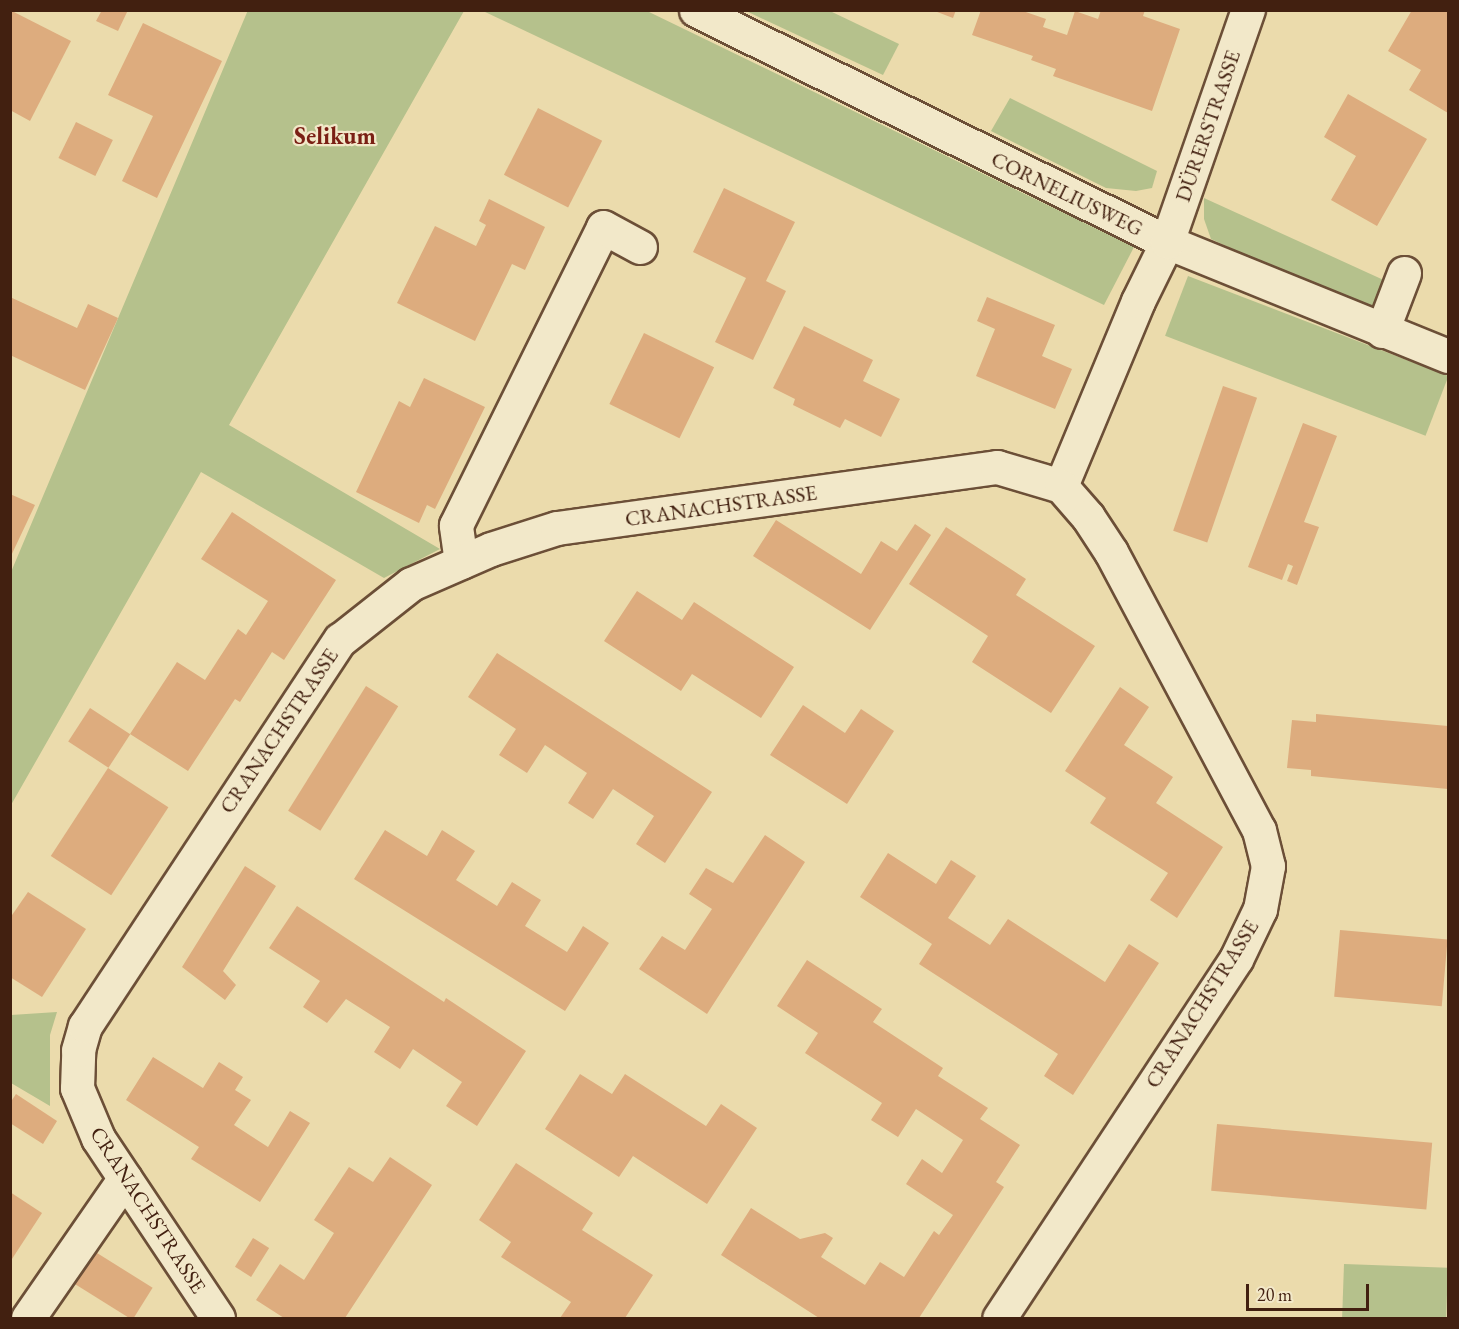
<!DOCTYPE html>
<meta charset="utf-8">
<style>
body{margin:0}
#map{position:relative;width:1459px;height:1329px;overflow:hidden;background:#ebdbac;font-family:"EB Garamond",serif}
div>[style]{position:absolute}
[style*='--x']{left:calc(var(--x)*1px);top:calc(var(--y)*1px);width:calc(var(--w)*1px);rotate:calc(var(--a)*1deg)}
.green>*{inset:0;background:#b5c18c;transform-origin:0 0}
.building>*{inset:0;background:#ddac7e;transform-origin:0 0}
.roads{filter:drop-shadow(2px 0 #6c4f37) drop-shadow(-2px 0 #6c4f37) drop-shadow(0 2px #6c4f37) drop-shadow(0 -2px #6c4f37)}
.minor>*{height:33px;margin:-16.5px;padding:0 16.5px;transform-origin:16.5px;border-radius:16.5px;background:#f2e8c9}
span{translate:-50% -50%;white-space:nowrap;text-align:center;line-height:1.15;-webkit-text-stroke:4.5px #f2e8c9;paint-order:stroke}
.street-label{font-size:21px;color:#422010}
.quarter-label{font-size:24px;color:#7a1f14;font-weight:700}
.frame{position:absolute;inset:0;border:12px solid #422010;pointer-events:none}
.scale{position:absolute;left:1246px;top:1284px;width:123px;height:27px;box-sizing:border-box;border:3px solid #422010;border-top:0;padding-left:8px;font-size:18px;line-height:21px;white-space:nowrap;color:#422010;-webkit-text-stroke:4px #f2e8c9;paint-order:stroke}
</style>
<div id="map">
<div class="green">
<i style="clip-path:polygon(248px 10px,464px 11px,229px 425px,440px 549px,384px 578px,201px 472px,11px 805px,11px 572px)"></i>
<i style="clip-path:polygon(483px 11px,647px 11px,1134px 247px,1104px 305px)"></i>
<i style="clip-path:polygon(746px 11px,830px 11px,899px 44px,883px 75px)"></i>
<i style="clip-path:polygon(1010px 98px,1157px 171px,1152px 188px,1136px 191px,1106px 188px,991px 131px)"></i>
<i style="clip-path:polygon(1204px 198px,1388px 282px,1377px 316px,1211px 239px,1204px 219px)"></i>
<i style="left:1188px;top:276px;width:279px;height:64px;rotate:21deg"></i>
<i style="clip-path:polygon(57px 1012px,50px 1035px,50px 1106px,11px 1083px,11px 1015px)"></i>
<i style="left:1344px;top:1264px;width:104px;height:54px;rotate:2deg"></i>
</div>
<div class="building">
<i style="clip-path:polygon(10px 10px,71px 41px,30px 121px,10px 110px)"></i>
<i style="clip-path:polygon(102px 10px,128px 10px,118px 31px,96px 21px)"></i>
<i style="clip-path:polygon(932px 10px,956px 10px,953px 18px)"></i>
<i style="clip-path:polygon(981px 10px,1020px 10px,1046px 19px,1043px 27px,1067px 35px,1075px 11px,1098px 19px,1101px 10px,1145px 10px,1143px 16px,1180px 29px,1152px 111px,1053px 76px,1056px 69px,1031px 60px,1033px 56px,972px 35px)"></i>
<i style="clip-path:polygon(1412px 10px,1448px 10px,1448px 113px,1409px 90px,1421px 70px,1388px 51px)"></i>
<i style="clip-path:polygon(143px 23px,222px 61px,157px 198px,122px 181px,153px 116px,108px 95px)"></i>
<i style="clip-path:polygon(1348px 94px,1427px 139px,1377px 226px,1331px 200px,1356px 156px,1324px 137px)"></i>
<i style="left:538px;top:108px;width:72px;height:75px;rotate:27deg"></i>
<i style="left:76px;top:122px;width:41px;height:40px;rotate:26deg"></i>
<i style="clip-path:polygon(724px 188px,795px 222px,766px 281px,786px 291px,753px 360px,715px 342px,746px 278px,693px 252px)"></i>
<i style="clip-path:polygon(489px 199px,545px 227px,525px 270px,512px 264px,475px 341px,397px 303px,435px 226px,476px 246px,486px 225px,479px 221px)"></i>
<i style="clip-path:polygon(10px 297px,77px 328px,88px 304px,118px 318px,85px 390px,10px 355px)"></i>
<i style="clip-path:polygon(987px 297px,1055px 325px,1042px 356px,1072px 369px,1055px 409px,976px 376px,995px 329px,977px 321px)"></i>
<i style="clip-path:polygon(804px 326px,873px 360px,863px 381px,900px 399px,881px 437px,845px 419px,840px 428px,793px 405px,795px 399px,773px 388px)"></i>
<i style="left:644px;top:333px;width:78px;height:79px;rotate:26deg"></i>
<i style="clip-path:polygon(424px 378px,485px 407px,435px 509px,427px 505px,419px 523px,356px 492px,399px 401px,410px 407px)"></i>
<i style="left:1223px;top:386px;width:36px;height:153px;rotate:19deg"></i>
<i style="clip-path:polygon(1303px 423px,1337px 436px,1304px 522px,1319px 527px,1297px 585px,1287px 581px,1293px 566px,1288px 564px,1282px 580px,1248px 567px)"></i>
<i style="clip-path:polygon(10px 494px,35px 505px,10px 558px)"></i>
<i style="clip-path:polygon(232px 512px,336px 580px,284px 660px,272px 652px,240px 702px,235px 699px,188px 771px,130px 734px,177px 662px,205px 680px,238px 629px,246px 635px,268px 601px,201px 559px)"></i>
<i style="clip-path:polygon(776px 520px,861px 574px,881px 541px,897px 551px,915px 524px,931px 535px,870px 630px,753px 556px)"></i>
<i style="clip-path:polygon(946px 527px,1026px 579px,1016px 595px,1095px 646px,1051px 713px,972px 662px,988px 636px,909px 584px)"></i>
<i style="clip-path:polygon(637px 591px,682px 620px,694px 602px,794px 667px,761px 718px,692px 674px,681px 691px,604px 641px)"></i>
<i style="clip-path:polygon(497px 653px,712px 792px,665px 863px,636px 844px,654px 816px,613px 789px,593px 819px,568px 803px,587px 773px,545px 745px,527px 773px,499px 755px,516px 729px,468px 697px)"></i>
<i style="left:366px;top:686px;width:38px;height:147px;rotate:32deg"></i>
<i style="clip-path:polygon(1120px 687px,1149px 707px,1124px 745px,1173px 777px,1156px 803px,1223px 847px,1177px 918px,1150px 900px,1168px 873px,1090px 823px,1106px 798px,1065px 771px)"></i>
<i style="clip-path:polygon(803px 705px,845px 733px,861px 709px,894px 731px,847px 804px,770px 755px)"></i>
<i style="left:90px;top:708px;width:48px;height:40px;rotate:33deg"></i>
<i style="clip-path:polygon(1316px 714px,1448px 726px,1448px 789px,1311px 776px,1311px 770px,1287px 768px,1292px 720px,1316px 722px)"></i>
<i style="left:108px;top:768px;width:72px;height:105px;rotate:33deg"></i>
<i style="clip-path:polygon(385px 830px,427px 856px,442px 830px,475px 851px,456px 880px,497px 906px,512px 882px,541px 900px,525px 926px,567px 952px,583px 926px,609px 943px,565px 1011px,354px 879px)"></i>
<i style="clip-path:polygon(765px 835px,805px 862px,707px 1014px,639px 969px,662px 936px,685px 950px,712px 909px,689px 894px,706px 868px,733px 883px)"></i>
<i style="clip-path:polygon(888px 853px,936px 884px,951px 860px,976px 876px,948px 918px,990px 945px,1008px 919px,1105px 982px,1129px 944px,1159px 963px,1073px 1095px,1044px 1076px,1058px 1054px,919px 964px,932px 944px,860px 897px)"></i>
<i style="clip-path:polygon(245px 866px,276px 886px,223px 971px,236px 985px,225px 1000px,182px 967px)"></i>
<i style="clip-path:polygon(28px 892px,86px 929px,42px 997px,10px 977px,10px 918px)"></i>
<i style="clip-path:polygon(297px 906px,444px 1002px,446px 998px,526px 1051px,477px 1126px,446px 1106px,462px 1082px,413px 1049px,400px 1069px,374px 1052px,390px 1027px,346px 999px,327px 1023px,303px 1007px,320px 981px,269px 948px)"></i>
<i style="left:1340px;top:930px;width:108px;height:67px;rotate:5deg"></i>
<i style="clip-path:polygon(807px 960px,882px 1009px,873px 1022px,943px 1068px,938px 1076px,988px 1108px,980px 1119px,1020px 1145px,996px 1182px,1004px 1187px,919px 1318px,819px 1318px,721px 1255px,751px 1208px,800px 1239px,825px 1233px,833px 1238px,821px 1257px,865px 1285px,880px 1262px,904px 1277px,934px 1231px,939px 1235px,953px 1215px,906px 1184px,922px 1159px,942px 1173px,963px 1140px,916px 1109px,898px 1137px,871px 1120px,882px 1103px,805px 1053px,818px 1033px,777px 1006px)"></i>
<i style="clip-path:polygon(153px 1057px,203px 1088px,219px 1062px,243px 1077px,235px 1090px,251px 1100px,234px 1125px,268px 1147px,290px 1111px,310px 1123px,260px 1202px,191px 1159px,199px 1147px,126px 1100px)"></i>
<i style="clip-path:polygon(580px 1074px,612px 1094px,625px 1074px,706px 1126px,721px 1104px,757px 1128px,707px 1204px,633px 1156px,619px 1177px,545px 1129px)"></i>
<i style="clip-path:polygon(16px 1094px,57px 1121px,43px 1144px,10px 1123px,10px 1103px)"></i>
<i style="left:1217px;top:1124px;width:216px;height:67px;rotate:5deg"></i>
<i style="clip-path:polygon(390px 1157px,432px 1185px,345px 1318px,284px 1318px,256px 1300px,280px 1264px,304px 1280px,334px 1233px,314px 1220px,349px 1167px,373px 1182px)"></i>
<i style="clip-path:polygon(516px 1163px,593px 1213px,582px 1230px,653px 1275px,625px 1318px,560px 1318px,571px 1302px,501px 1257px,511px 1242px,479px 1220px)"></i>
<i style="clip-path:polygon(10px 1192px,42px 1213px,10px 1262px)"></i>
<i style="left:253px;top:1238px;width:19px;height:34px;rotate:32deg"></i>
<i style="left:89px;top:1248px;width:75px;height:38px;rotate:32deg"></i>
</div>
<div class="roads">
<div class="minor">
<i style="--x:696;--y:10;--w:525;--a:26.22"></i>
<i style="--x:1167;--y:242;--w:303;--a:22.1"></i>
<i style="--x:1382;--y:331;--w:62;--a:-69.2"></i>
<i style="--x:1061;--y:486;--w:200;--a:-67.4"></i>
<i style="--x:1138;--y:301;--w:66;--a:-63.8"></i>
<i style="--x:1167;--y:242;--w:246;--a:-70.8"></i>
<i style="--x:461;--y:562;--w:37;--a:-98"></i>
<i style="--x:456;--y:525;--w:332;--a:-63.7"></i>
<i style="--x:603;--y:227;--w:42;--a:28.4"></i>
<i style="--x:28;--y:1318;--w:170;--a:-55.3"></i>
<i style="--x:218;--y:1318;--w:216;--a:-123.7"></i>
<i style="--x:98;--y:1138;--w:54;--a:-112.8"></i>
<i style="--x:77;--y:1088;--w:38;--a:-88"></i>
<i style="--x:78;--y:1050;--w:25;--a:-74"></i>
<i style="--x:85;--y:1026;--w:463;--a:-56.6"></i>
<i style="--x:340;--y:640;--w:90;--a:-38.3"></i>
<i style="--x:411;--y:584;--w:87;--a:-23.6"></i>
<i style="--x:491;--y:549;--w:69;--a:-17.7"></i>
<i style="--x:557;--y:528;--w:444;--a:-7.9"></i>
<i style="--x:997;--y:467;--w:67;--a:16.5"></i>
<i style="--x:1061;--y:486;--w:41;--a:48.9"></i>
<i style="--x:1088;--y:517;--w:42;--a:56.7"></i>
<i style="--x:1111;--y:552;--w:315;--a:62"></i>
<i style="--x:1259;--y:830;--w:37;--a:76"></i>
<i style="--x:1268;--y:866;--w:44;--a:100.5"></i>
<i style="--x:1260;--y:909;--w:55;--a:115.6"></i>
<i style="--x:1236;--y:959;--w:430;--a:123.4"></i>
</div>
</div>
<div class="street-label">
<span style="left:1208px;top:126px;rotate:-71deg">DÜRERSTRASSE</span>
<span style="left:1067px;top:194px;rotate:26deg">CORNELIUSWEG</span>
<span style="left:721px;top:506px;rotate:-8deg">CRANACHSTRASSE</span>
<span style="left:279px;top:731px;rotate:-56deg">CRANACHSTRASSE</span>
<span style="left:1202px;top:1004px;rotate:-58deg">CRANACHSTRASSE</span>
<span style="left:148px;top:1210px;rotate:57deg">CRANACHSTRASSE</span>
</div>
<div class="quarter-label">
<span style="left:335px;top:136px">Selikum</span>
</div>
<div class="frame"></div>
<div class="scale">20 m</div>
</div>
